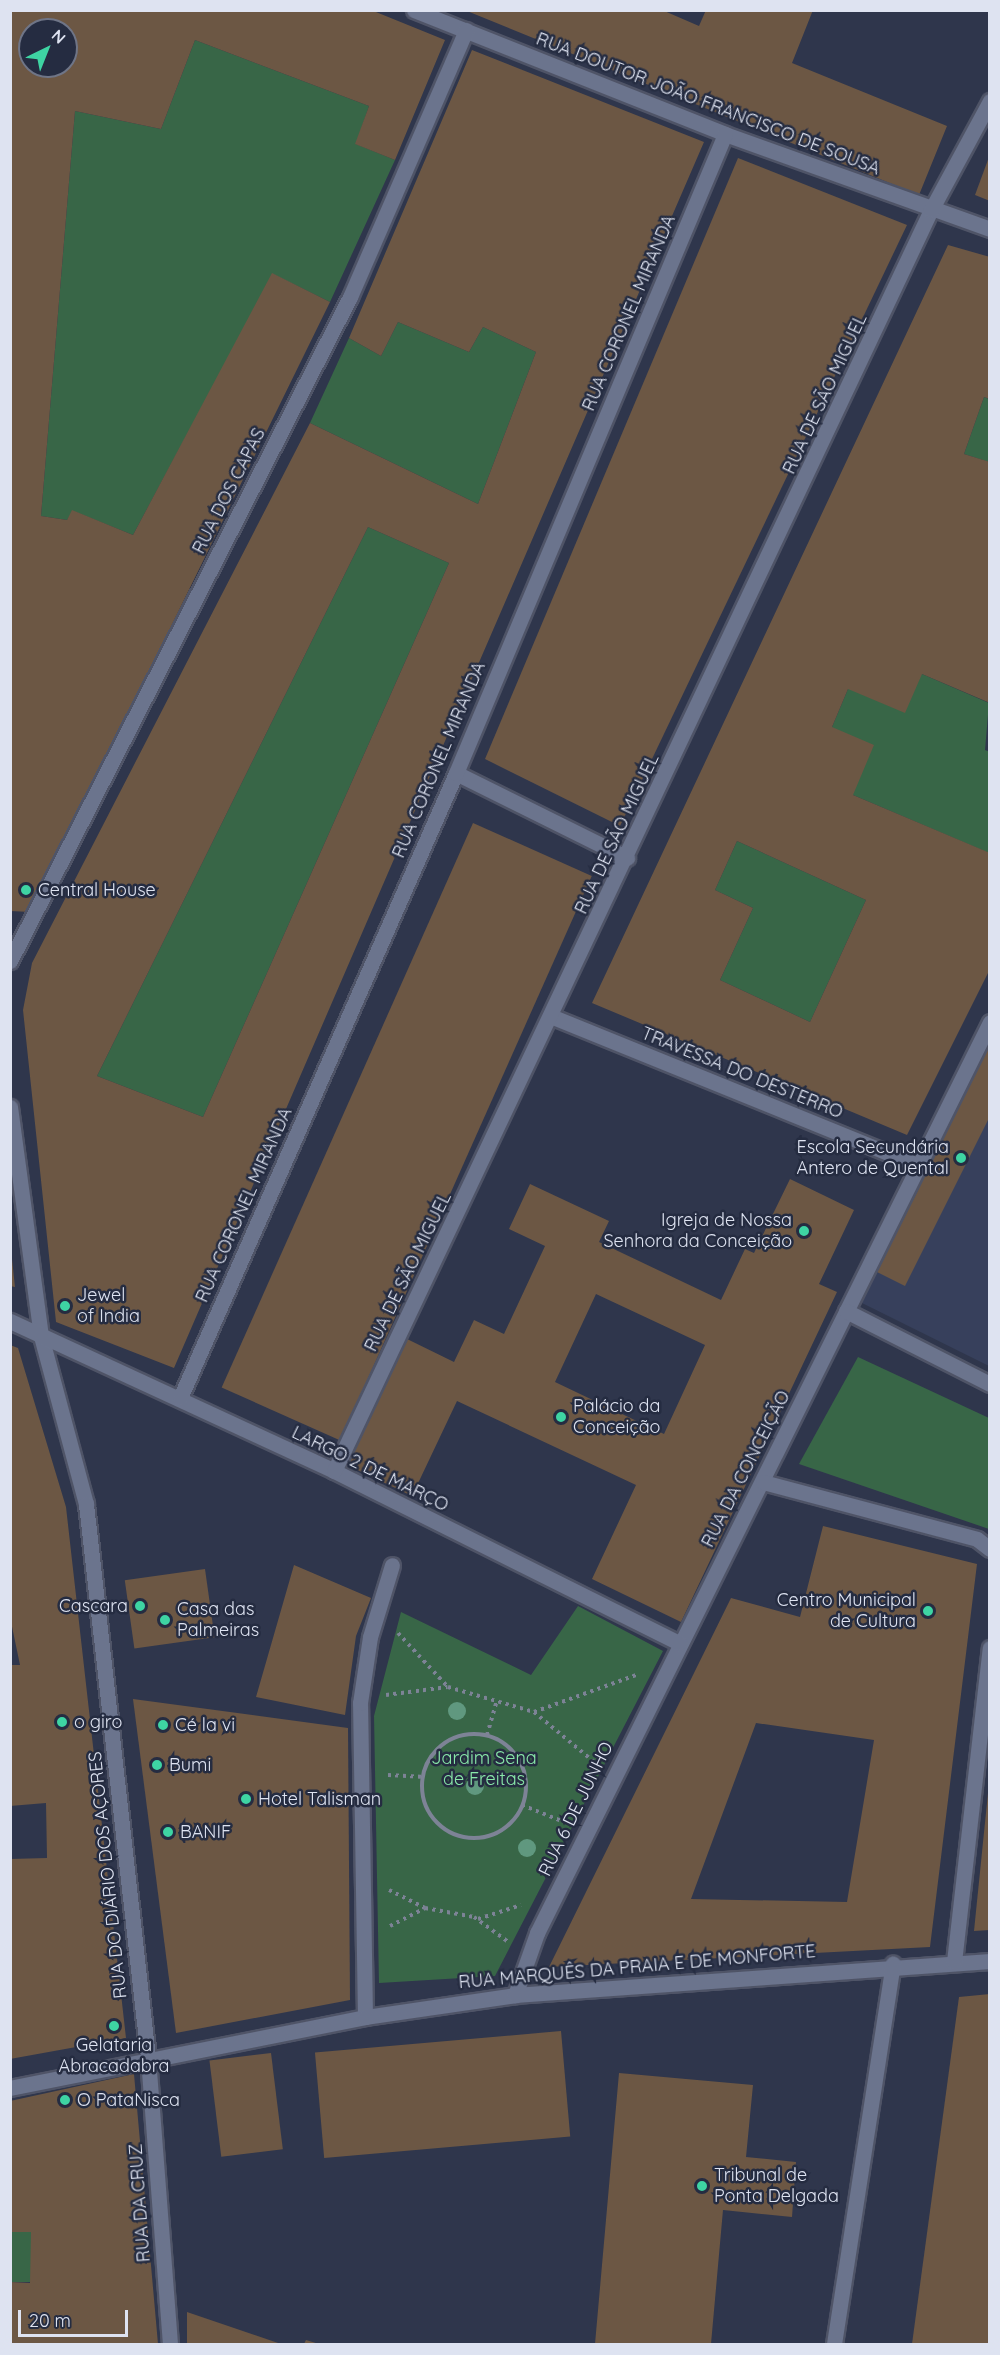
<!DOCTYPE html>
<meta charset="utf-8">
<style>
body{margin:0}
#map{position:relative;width:1000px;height:2355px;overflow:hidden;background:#2f364c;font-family:Quicksand,sans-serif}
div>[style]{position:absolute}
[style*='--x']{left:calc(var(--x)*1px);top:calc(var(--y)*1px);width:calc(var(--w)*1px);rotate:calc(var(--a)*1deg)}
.built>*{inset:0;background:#37405c}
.green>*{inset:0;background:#386647;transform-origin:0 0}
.building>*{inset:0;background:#6c5744;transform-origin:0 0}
.path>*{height:4px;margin-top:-2px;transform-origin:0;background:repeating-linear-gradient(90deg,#7d8396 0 3px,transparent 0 7.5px)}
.path>.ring{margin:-2px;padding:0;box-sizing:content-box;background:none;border:4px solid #7d8396;border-radius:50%}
.roads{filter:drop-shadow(2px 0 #4f5467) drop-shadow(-2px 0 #4f5467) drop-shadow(0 2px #4f5467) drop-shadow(0 -2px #4f5467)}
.pedestrian>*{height:15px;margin:-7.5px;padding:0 7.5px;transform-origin:7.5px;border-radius:7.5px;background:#6b748d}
.minor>*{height:15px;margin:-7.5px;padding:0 7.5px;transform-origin:7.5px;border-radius:7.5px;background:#6b748d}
.trees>*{width:18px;height:18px;margin:-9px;border-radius:50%;background:#60987f}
.dots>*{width:16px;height:16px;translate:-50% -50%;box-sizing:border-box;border:3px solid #252c41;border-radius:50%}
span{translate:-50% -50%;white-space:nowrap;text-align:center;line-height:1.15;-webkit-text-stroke:5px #252c41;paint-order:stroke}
.street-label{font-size:18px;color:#dee3f1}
.poi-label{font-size:18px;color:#dee3f1}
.left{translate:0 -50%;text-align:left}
.right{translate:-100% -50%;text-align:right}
.park-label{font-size:18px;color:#89e8a9}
.frame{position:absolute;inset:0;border:12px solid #dee3f1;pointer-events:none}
.north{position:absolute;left:18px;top:18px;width:60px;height:60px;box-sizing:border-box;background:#252c41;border:2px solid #6f7587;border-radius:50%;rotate:43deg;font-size:16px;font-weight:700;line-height:24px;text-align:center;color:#dee3f1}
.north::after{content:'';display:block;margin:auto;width:21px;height:27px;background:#3ed4a3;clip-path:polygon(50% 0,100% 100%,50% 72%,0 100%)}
.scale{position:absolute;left:18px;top:2310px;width:110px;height:27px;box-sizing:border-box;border:3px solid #dee3f1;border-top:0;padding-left:8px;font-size:18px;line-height:21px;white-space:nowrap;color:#dee3f1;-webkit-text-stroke:4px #252c41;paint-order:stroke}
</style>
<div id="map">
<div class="built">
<i style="clip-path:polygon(989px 1044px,989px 1366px,862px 1303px)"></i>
</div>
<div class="green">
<i style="clip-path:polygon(195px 40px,369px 106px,356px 144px,395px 160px,330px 302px,273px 274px,133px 535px,73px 511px,67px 520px,41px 516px,75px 111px,161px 129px)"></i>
<i style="clip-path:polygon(398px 322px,469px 352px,483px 327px,536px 352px,478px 504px,310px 423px,349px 338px,381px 356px)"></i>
<i style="clip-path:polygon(984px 397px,989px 399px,989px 462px,964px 454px)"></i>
<i style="clip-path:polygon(368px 527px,449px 563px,203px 1117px,97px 1076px)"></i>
<i style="clip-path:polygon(922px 674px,989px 703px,985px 750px,990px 752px,989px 853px,853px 795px,832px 727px,848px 689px)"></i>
<i style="clip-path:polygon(737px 841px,866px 900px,810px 1022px,720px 980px,753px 908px,715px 890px)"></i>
<i style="clip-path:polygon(858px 1357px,989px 1418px,989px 1529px,799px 1464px)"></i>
<i style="clip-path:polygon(578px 1606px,663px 1651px,495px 1976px,379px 1983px,374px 1716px,401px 1612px,531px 1675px)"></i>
<i style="left:11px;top:2232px;width:20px;height:50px"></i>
</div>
<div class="building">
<i style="clip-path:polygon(evenodd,10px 10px,371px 10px,445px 40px,395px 160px,355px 144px,369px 106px,195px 40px,161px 129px,75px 111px,41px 516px,67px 520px,72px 510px,133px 535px,272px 273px,330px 302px,31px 912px,10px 911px,10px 10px,30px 30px,66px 30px,66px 66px,30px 66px,30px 30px)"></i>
<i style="clip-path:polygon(662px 10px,699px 26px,706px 10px,813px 10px,792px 63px,947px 126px,919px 195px,467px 11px)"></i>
<i style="clip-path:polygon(evenodd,472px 50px,704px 142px,174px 1368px,56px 1322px,23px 1010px,32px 963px,310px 423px,478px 504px,536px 352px,483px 327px,469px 352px,398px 322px,381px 356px,349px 338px,472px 50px,368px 527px,449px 563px,203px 1117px,97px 1076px,368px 527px)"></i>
<i style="clip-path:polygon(989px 157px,990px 157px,990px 201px,975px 195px)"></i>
<i style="clip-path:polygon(738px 158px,907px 225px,620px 826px,485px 759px)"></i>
<i style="clip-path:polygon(evenodd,948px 245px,990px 257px,990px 399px,984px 397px,964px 454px,990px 462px,990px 703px,922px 674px,905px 713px,848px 689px,832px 727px,874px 745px,853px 795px,990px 853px,990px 969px,907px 1135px,592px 1003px,948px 245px,737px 841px,866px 900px,810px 1022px,720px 980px,753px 908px,715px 890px,737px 841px)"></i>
<i style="left:473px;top:823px;width:130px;height:618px;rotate:24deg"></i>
<i style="clip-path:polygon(990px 1044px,990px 1116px,905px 1286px,877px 1272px)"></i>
<i style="clip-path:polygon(evenodd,790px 1179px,854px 1210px,819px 1284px,837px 1292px,681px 1622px,592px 1579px,636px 1485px,457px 1401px,412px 1496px,345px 1464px,405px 1338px,454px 1362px,474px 1320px,504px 1334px,545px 1246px,509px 1229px,530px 1184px,609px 1221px,599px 1242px,721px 1300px,745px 1249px,754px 1253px,790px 1179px,596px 1294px,705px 1345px,664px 1434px,555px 1382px,596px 1294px)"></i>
<i style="clip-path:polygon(10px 1259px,12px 1259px,15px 1287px,10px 1286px)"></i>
<i style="clip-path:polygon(10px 1345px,18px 1348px,66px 1507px,126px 2038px,10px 2059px,10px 1859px,47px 1858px,46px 1803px,10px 1806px,10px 1665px,20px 1665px,10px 1617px)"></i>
<i style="clip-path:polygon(evenodd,823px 1526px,977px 1564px,930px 1947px,549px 1967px,731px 1598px,800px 1617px,823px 1526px,756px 1723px,874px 1740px,847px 1902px,691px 1899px,756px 1723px)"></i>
<i style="clip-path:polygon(294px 1565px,371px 1598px,356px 1636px,345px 1715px,256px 1697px)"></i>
<i style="left:205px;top:1569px;width:69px;height:81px;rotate:82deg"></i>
<i style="clip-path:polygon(133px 1699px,348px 1728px,350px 2000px,176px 2033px)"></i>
<i style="clip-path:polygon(988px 1793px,990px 1930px,974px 1931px)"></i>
<i style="clip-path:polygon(990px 1994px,990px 2344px,912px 2344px,959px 1997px)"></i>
<i style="left:561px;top:2031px;width:106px;height:247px;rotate:85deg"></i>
<i style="left:271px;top:2053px;width:97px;height:62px;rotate:83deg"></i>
<i style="clip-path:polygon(619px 2073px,753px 2085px,746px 2157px,796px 2162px,792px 2217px,723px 2210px,711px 2344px,595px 2344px)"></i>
<i style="clip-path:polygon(134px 2074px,158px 2344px,10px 2344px,10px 2282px,30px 2283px,31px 2232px,10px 2232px,10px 2101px)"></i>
<i style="clip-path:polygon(187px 2312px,281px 2344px,187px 2344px)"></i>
<i style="clip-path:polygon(306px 2340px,319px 2344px,304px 2344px)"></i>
</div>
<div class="path">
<i style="--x:398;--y:1633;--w:74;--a:47.2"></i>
<i style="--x:448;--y:1687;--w:90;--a:16.2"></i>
<i style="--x:534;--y:1712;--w:109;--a:-19.9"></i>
<i style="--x:386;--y:1695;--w:62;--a:-7.5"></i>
<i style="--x:534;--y:1712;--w:77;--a:39.7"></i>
<i class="ring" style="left:422px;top:1734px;width:100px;height:100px"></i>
<i style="--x:487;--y:1735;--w:35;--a:-74"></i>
<i style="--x:388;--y:1775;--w:33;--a:3"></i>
<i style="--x:522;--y:1805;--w:45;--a:22"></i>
<i style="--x:389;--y:1890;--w:40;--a:26.6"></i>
<i style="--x:478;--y:1919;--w:45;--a:-18"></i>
<i style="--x:390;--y:1926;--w:39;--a:-27"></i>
<i style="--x:425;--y:1908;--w:50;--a:10.4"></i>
<i style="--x:474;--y:1917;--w:41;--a:36"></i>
</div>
<div class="roads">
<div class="pedestrian">
<i style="--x:41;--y:1336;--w:174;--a:75"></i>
<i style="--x:86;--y:1504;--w:557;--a:83.61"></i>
<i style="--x:148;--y:2058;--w:287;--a:85.6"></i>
<i style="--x:365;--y:2017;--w:314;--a:-90.9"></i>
<i style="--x:360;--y:1703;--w:67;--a:-81.4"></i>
<i style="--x:370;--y:1637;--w:75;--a:-73"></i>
<i style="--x:10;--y:2088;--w:362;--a:-11.3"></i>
<i style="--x:365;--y:2017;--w:152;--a:-8.3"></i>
</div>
<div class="minor">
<i style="--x:414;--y:10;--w:335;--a:21.7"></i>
<i style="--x:725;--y:134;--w:282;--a:19.7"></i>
<i style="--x:456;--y:773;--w:191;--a:26.4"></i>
<i style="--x:10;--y:961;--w:746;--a:-62.89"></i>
<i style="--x:350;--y:297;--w:291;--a:-66.5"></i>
<i style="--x:553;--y:1017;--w:393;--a:22.1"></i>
<i style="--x:990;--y:1022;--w:1017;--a:116.44"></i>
<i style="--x:537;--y:1933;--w:66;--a:109.5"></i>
<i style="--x:515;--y:1995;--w:476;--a:-4.1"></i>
<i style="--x:10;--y:1107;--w:231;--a:82.3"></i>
<i style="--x:846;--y:1311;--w:161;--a:26.9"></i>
<i style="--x:10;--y:1321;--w:357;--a:24.8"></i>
<i style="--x:334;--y:1471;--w:385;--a:26.5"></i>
<i style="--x:180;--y:1398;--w:683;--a:-66.17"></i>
<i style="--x:456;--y:773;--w:693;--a:-67.17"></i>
<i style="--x:334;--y:1471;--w:1395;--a:-64.67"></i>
<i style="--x:931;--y:210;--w:124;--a:-61.6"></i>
<i style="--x:763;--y:1482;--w:221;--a:14.9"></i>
<i style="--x:977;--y:1539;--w:16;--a:38"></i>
<i style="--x:954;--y:1962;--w:316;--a:-83.5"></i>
<i style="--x:834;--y:2344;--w:385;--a:-81.2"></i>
</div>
</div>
<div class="trees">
<i style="left:457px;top:1711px"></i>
<i style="left:475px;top:1786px"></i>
<i style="left:527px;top:1848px"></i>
</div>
<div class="dots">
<i style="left:26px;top:890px;background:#3ed4a3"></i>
<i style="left:961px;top:1158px;background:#3ed4a3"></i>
<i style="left:804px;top:1231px;background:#3ed4a3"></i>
<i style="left:65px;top:1306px;background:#3ed4a3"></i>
<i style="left:561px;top:1417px;background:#3ed4a3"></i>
<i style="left:140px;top:1606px;background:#3ed4a3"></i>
<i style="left:928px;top:1611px;background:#3ed4a3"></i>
<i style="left:165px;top:1620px;background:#3ed4a3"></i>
<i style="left:62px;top:1722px;background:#3ed4a3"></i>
<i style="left:163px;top:1725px;background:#3ed4a3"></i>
<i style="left:157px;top:1765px;background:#3ed4a3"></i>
<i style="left:246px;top:1799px;background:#3ed4a3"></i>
<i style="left:168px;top:1832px;background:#3ed4a3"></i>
<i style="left:114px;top:2026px;background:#3ed4a3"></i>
<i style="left:65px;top:2100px;background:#3ed4a3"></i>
<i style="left:702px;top:2186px;background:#3ed4a3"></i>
</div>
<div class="street-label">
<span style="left:708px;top:104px;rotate:21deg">RUA DOUTOR JOÃO FRANCISCO DE SOUSA</span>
<span style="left:629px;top:313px;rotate:-67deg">RUA CORONEL MIRANDA</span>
<span style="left:825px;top:394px;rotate:-65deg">RUA DE SÃO MIGUEL</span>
<span style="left:229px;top:491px;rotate:-63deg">RUA DOS CAPAS</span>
<span style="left:439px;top:760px;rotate:-67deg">RUA CORONEL MIRANDA</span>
<span style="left:617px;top:834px;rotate:-65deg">RUA DE SÃO MIGUEL</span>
<span style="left:742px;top:1073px;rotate:22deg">TRAVESSA DO DESTERRO</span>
<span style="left:244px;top:1205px;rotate:-66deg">RUA CORONEL MIRANDA</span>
<span style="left:408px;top:1272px;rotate:-64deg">RUA DE SÃO MIGUEL</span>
<span style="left:370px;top:1469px;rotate:26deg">LARGO 2 DE MARÇO</span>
<span style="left:746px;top:1469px;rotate:-63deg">RUA DA CONCEIÇÃO</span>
<span style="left:576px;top:1809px;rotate:-64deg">RUA 6 DE JUNHO</span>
<span style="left:108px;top:1875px;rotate:-96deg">RUA DO DIÁRIO DOS AÇORES</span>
<span style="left:637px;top:1967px;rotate:-5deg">RUA MARQUÊS DA PRAIA E DE MONFORTE</span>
<span style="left:140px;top:2203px;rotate:-94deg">RUA DA CRUZ</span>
</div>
<div class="poi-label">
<span class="left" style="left:38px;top:890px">Central House</span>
<span class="right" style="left:949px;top:1158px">Escola Secundária<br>Antero de Quental</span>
<span class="right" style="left:792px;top:1231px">Igreja de Nossa<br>Senhora da Conceição</span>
<span class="left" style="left:77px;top:1306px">Jewel<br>of India</span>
<span class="left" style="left:573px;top:1417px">Palácio da<br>Conceição</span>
<span class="right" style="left:916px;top:1611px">Centro Municipal<br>de Cultura</span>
<span class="right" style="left:128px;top:1606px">Cascara</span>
<span class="left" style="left:177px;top:1620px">Casa das<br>Palmeiras</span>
<span class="left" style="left:74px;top:1722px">o giro</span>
<span class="left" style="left:175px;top:1725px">Cé la vi</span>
<span class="left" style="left:169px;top:1765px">Bumi</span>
<span class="left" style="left:258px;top:1799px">Hotel Talisman</span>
<span class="left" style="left:180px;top:1832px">BANIF</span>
<span style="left:114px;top:2056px">Gelataria<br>Abracadabra</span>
<span class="left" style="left:77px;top:2100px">O PataNisca</span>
<span class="left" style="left:714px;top:2186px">Tribunal de<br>Ponta Delgada</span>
</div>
<div class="park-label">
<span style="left:484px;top:1769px">Jardim Sena<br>de Freitas</span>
</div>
<div class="frame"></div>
<div class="north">N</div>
<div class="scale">20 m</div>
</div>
